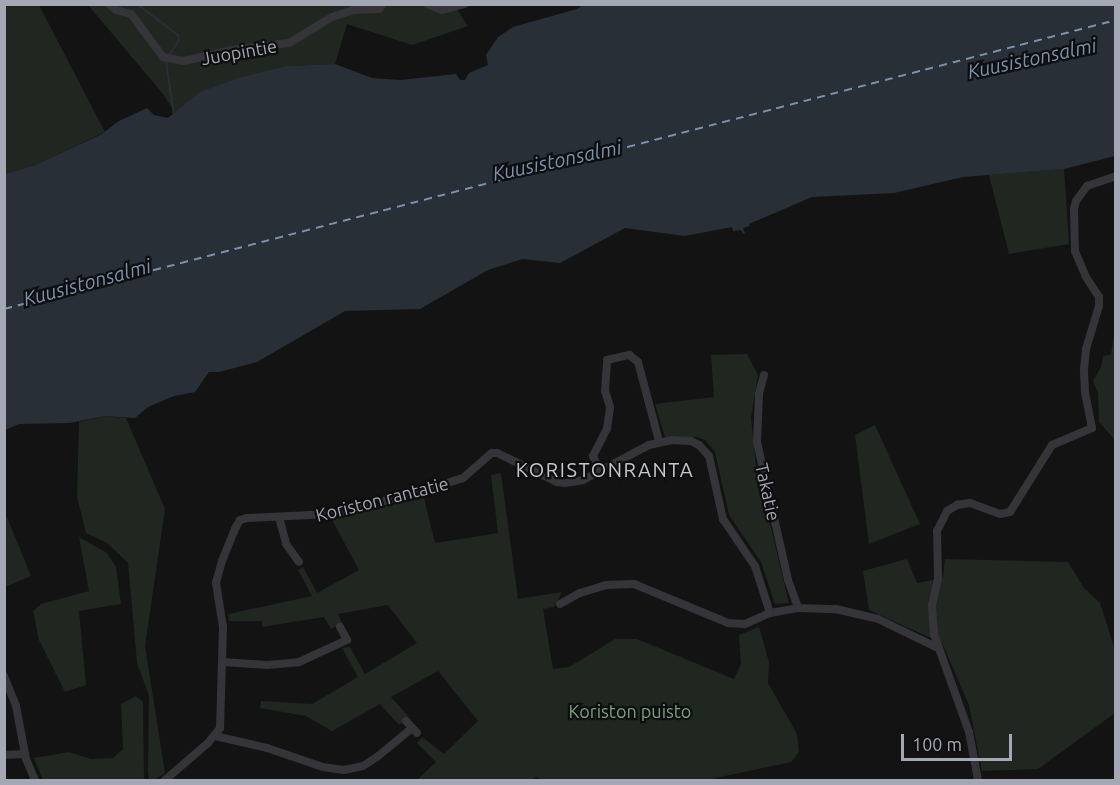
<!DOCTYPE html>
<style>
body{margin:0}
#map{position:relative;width:1120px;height:785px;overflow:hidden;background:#131314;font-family:Ubuntu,sans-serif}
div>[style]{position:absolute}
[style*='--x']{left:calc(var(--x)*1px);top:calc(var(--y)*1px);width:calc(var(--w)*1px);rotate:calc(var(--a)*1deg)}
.green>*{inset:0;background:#1f2720}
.water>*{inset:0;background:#292f37}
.stream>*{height:2px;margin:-1px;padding:0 1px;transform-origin:1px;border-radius:1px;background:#292f37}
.ferry>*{height:1.5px;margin-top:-0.75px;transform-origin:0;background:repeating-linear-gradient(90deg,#7c91af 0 8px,transparent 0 14px)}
.minor>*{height:8px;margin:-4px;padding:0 4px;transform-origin:4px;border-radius:4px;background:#343439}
span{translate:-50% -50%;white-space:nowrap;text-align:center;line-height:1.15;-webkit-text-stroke:4.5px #0e0e0f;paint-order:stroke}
.street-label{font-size:18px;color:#a4a7b4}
.park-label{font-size:18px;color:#7c9f82}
.water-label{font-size:20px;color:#7c91af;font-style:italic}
.neighbourhood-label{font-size:20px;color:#c5c7d0;letter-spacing:1.5px}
.frame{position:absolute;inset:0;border:6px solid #a4a7b4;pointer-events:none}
.scale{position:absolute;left:901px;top:734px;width:111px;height:27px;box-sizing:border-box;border:3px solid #a4a7b4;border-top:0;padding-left:8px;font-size:18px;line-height:21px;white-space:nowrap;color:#a4a7b4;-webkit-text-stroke:4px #0e0e0f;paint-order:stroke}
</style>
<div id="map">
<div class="green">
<i style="clip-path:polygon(4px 5px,39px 5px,105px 132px,35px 165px,5px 174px)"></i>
<i style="clip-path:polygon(88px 5px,454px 5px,468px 26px,412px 45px,347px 24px,335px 64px,287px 66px,176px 114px,163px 94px)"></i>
<i style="clip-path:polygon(1064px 169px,1069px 244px,1009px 254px,989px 175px)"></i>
<i style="clip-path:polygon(1115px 329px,1116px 440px,1115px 440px,1099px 422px,1098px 393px,1093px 381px,1101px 367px,1103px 356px,1111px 354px)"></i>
<i style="clip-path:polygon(747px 354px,758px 375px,751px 418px,756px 466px,789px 603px,775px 604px,761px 562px,729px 515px,715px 452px,705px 440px,697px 437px,665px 437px,655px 404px,714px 397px,711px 355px)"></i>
<i style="clip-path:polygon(104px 416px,126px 418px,165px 509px,145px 646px,165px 773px,154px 780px,149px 780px,148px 770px,149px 696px,137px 663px,128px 563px,107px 543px,86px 533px,77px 497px,79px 422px)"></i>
<i style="clip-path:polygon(875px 425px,920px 524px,869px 544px,855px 435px)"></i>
<i style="clip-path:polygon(501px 473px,518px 599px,562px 592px,554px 607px,543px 609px,553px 669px,569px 667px,615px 639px,637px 639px,734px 679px,741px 664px,739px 635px,759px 627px,769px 662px,768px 683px,797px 734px,799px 752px,791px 762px,706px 780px,543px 780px,537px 777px,530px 780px,417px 780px,436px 762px,417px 743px,422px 737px,444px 754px,478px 721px,438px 671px,391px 697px,409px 717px,399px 725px,380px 704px,332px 731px,306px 716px,260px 708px,261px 701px,312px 704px,358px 677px,342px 648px,350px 647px,365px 674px,417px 643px,388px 605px,338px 614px,342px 623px,331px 629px,324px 617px,262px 627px,262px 621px,229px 621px,228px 614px,312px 596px,298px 570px,303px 567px,317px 593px,359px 570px,331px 518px,424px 498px,435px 543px,498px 533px,491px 475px)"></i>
<i style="clip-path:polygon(4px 510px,31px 576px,5px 587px,4px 587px)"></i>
<i style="clip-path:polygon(79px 537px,107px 553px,116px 567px,121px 604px,79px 611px,86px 685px,65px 692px,39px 640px,33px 611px,41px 604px,89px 591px)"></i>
<i style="clip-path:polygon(907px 559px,917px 583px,943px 578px,945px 559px,1068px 562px,1084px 588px,1100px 603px,1115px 650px,1115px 713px,1038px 769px,982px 771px,969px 705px,942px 643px,869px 610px,863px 571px)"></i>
<i style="clip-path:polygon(136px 696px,143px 702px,144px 780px,43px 780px,34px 758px,69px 752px,91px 759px,113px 758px,123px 749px,121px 704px)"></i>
</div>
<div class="water">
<i style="clip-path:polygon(583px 5px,1115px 5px,1115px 156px,1064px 169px,963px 177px,894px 193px,812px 197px,749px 224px,750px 226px,743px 228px,745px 233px,743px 234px,741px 230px,733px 231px,732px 227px,685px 236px,625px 228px,560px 263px,523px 259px,488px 270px,420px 309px,345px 311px,257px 362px,219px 372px,209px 372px,195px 392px,174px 396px,148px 407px,135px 418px,104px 416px,70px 423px,19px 424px,5px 430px,5px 174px,35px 165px,102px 134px,119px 121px,147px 108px,154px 115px,168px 118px,200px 92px,238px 78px,287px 66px,335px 64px,372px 78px,400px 80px,456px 74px,460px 80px,465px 80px,469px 73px,488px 65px,486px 55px,498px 37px,513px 27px,577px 9px)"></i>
</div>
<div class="stream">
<i style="--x:137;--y:4;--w:51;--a:37.1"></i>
<i style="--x:178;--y:35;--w:5;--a:79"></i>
<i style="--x:179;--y:40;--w:17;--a:123"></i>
<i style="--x:166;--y:61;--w:55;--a:81.6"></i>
</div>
<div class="ferry">
<i style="--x:4;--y:309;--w:1149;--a:-14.57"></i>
</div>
<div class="minor">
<i style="--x:109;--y:4;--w:9;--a:41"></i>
<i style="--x:116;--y:10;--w:16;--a:15"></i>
<i style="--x:131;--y:14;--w:54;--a:53.3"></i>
<i style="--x:163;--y:57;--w:21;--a:11"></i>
<i style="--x:184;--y:61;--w:50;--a:-12.7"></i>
<i style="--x:233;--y:50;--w:56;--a:-7.1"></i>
<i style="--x:289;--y:43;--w:50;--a:-31.2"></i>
<i style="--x:332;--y:17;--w:22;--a:-18"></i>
<i style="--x:353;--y:10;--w:26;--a:-2"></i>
<i style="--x:379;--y:9;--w:6;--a:-51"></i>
<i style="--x:427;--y:4;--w:16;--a:22"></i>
<i style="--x:442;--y:10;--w:24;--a:-15"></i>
<i style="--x:764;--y:375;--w:20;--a:105"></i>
<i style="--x:759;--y:394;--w:48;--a:92.4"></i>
<i style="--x:757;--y:442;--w:141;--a:77.3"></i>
<i style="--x:788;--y:580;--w:30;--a:70"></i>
<i style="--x:601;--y:472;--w:18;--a:-117"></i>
<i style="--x:593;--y:456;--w:30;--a:-63"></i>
<i style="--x:607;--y:429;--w:22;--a:-82"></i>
<i style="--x:610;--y:407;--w:17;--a:-107"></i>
<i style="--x:605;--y:391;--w:31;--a:-86"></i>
<i style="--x:607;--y:360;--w:23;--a:-13"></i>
<i style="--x:629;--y:355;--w:11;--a:38"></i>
<i style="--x:638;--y:362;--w:82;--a:75.1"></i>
<i style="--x:279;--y:517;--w:28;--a:75"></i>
<i style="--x:286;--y:544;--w:22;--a:54"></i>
<i style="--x:560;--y:604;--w:23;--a:-29"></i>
<i style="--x:580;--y:593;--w:27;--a:-17"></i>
<i style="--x:606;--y:585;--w:28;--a:-2"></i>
<i style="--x:634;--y:584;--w:102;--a:22.5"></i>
<i style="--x:728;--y:623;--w:17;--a:3"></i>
<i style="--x:745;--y:624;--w:27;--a:-24"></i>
<i style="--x:770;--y:613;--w:28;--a:-10"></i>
<i style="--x:798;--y:608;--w:38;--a:2"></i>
<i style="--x:836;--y:609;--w:43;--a:13.4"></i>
<i style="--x:878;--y:619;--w:67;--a:25.8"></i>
<i style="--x:223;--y:662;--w:44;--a:3.9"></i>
<i style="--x:267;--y:665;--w:32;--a:-5"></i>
<i style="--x:299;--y:662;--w:53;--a:-24.6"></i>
<i style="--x:347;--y:640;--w:15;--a:-118"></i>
<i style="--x:4;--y:676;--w:32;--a:68"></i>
<i style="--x:16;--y:706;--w:54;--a:79.3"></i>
<i style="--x:26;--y:759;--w:23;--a:67"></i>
<i style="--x:406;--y:721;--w:16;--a:47"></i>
<i style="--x:215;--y:736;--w:53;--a:13"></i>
<i style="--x:267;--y:748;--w:59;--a:18.7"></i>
<i style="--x:323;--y:767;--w:21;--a:8"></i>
<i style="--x:344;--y:770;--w:19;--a:-12"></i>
<i style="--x:363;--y:766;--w:17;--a:-33"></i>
<i style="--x:377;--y:757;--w:45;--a:-39.6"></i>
<i style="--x:4;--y:755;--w:21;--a:-3"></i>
<i style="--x:165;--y:780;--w:57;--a:-40.7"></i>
<i style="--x:208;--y:743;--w:19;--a:-51"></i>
<i style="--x:220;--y:728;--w:101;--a:-88.3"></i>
<i style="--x:223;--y:627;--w:45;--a:-99"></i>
<i style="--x:216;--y:583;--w:23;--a:-75"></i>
<i style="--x:222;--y:561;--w:37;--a:-68"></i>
<i style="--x:236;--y:527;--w:8;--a:-60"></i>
<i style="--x:240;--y:520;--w:7;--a:-16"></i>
<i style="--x:247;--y:518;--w:84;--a:-2.7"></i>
<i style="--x:331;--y:514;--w:83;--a:-13.9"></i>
<i style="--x:412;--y:494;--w:53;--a:-17.4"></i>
<i style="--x:463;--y:478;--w:38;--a:-41"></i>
<i style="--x:492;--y:453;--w:5;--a:0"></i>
<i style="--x:497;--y:453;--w:67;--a:25.8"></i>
<i style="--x:557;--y:482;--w:8;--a:7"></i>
<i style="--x:565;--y:483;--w:18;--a:-9"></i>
<i style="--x:583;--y:480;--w:75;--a:-27.9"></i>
<i style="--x:649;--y:445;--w:24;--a:-12"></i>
<i style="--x:672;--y:440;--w:19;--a:3"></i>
<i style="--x:691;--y:441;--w:9;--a:27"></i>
<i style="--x:699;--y:445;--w:15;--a:48"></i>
<i style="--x:709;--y:456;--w:65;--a:77.5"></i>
<i style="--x:723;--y:519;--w:57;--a:55.8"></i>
<i style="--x:755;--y:566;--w:49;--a:72.3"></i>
<i style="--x:978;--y:780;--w:49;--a:-100.6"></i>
<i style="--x:969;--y:732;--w:104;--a:-109.7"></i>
<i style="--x:934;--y:634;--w:29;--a:-94"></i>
<i style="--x:932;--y:605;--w:28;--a:-77"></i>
<i style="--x:938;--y:578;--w:47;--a:-91.2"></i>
<i style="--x:937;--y:531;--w:22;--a:-63"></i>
<i style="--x:947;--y:511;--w:12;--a:-31"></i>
<i style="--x:957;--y:505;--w:13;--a:-9"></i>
<i style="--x:970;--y:503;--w:32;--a:20"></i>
<i style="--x:1000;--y:514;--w:10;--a:-11"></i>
<i style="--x:1010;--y:512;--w:79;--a:-57.9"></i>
<i style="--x:1052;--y:445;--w:43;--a:-23"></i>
<i style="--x:1092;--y:428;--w:38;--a:-101"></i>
<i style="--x:1085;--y:391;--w:22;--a:-93"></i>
<i style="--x:1084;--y:369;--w:20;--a:-84"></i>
<i style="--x:1086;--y:349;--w:45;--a:-73.2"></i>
<i style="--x:1099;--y:306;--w:9;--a:-90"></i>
<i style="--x:1099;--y:297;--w:24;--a:-123"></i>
<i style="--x:1086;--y:277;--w:28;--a:-113"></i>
<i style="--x:1075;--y:251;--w:42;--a:-91.4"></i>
<i style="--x:1074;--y:209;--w:8;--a:-76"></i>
<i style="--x:1076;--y:201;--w:19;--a:-54"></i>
<i style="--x:1087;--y:186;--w:31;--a:-19"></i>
</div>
<div class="street-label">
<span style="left:239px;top:52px;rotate:-10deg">Juopintie</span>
<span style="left:768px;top:492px;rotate:77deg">Takatie</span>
<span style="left:382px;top:499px;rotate:-14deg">Koriston rantatie</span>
</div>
<div class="park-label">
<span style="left:630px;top:711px">Koriston puisto</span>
</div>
<div class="water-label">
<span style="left:1032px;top:58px;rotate:-12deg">Kuusistonsalmi</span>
<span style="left:557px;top:160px;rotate:-12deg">Kuusistonsalmi</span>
<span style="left:87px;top:282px;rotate:-15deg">Kuusistonsalmi</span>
</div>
<div class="neighbourhood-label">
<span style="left:605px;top:469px">KORISTONRANTA</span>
</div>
<div class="frame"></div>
<div class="scale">100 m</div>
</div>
